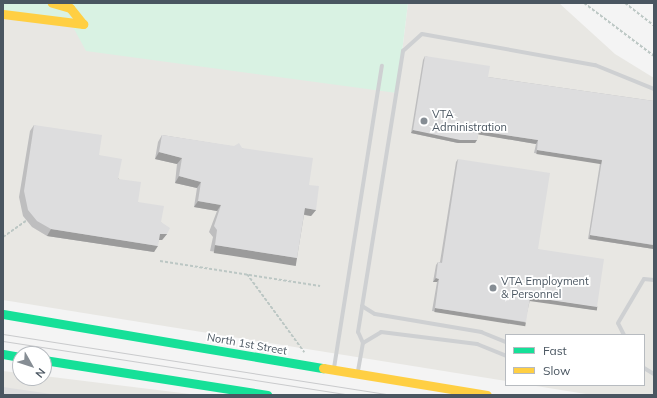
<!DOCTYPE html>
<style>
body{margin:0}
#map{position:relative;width:657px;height:398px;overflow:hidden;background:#f4f4f4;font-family:Mulish,sans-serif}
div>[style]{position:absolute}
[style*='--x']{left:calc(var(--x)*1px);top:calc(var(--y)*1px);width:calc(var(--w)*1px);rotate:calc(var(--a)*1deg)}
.commercial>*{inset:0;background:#e8e7e3}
.green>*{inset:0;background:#d9f2e3}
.path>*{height:2px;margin-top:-1px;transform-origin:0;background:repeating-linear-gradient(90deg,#bcc7c4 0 3px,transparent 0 5px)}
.lane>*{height:4px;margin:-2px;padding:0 2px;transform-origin:2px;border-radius:2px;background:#ced0d2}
.fast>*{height:9px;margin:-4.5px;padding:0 4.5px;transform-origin:4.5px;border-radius:4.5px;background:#16e098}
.slow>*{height:9px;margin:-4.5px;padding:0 4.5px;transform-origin:4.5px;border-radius:4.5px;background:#ffcf43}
.tram>*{height:1px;margin:-0.5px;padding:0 0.5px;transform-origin:0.5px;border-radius:0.5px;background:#c9cacc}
.wall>*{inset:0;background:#bebebf}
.shaded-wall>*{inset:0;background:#9b9b9b;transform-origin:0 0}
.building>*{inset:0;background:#ddddde}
.dots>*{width:11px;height:11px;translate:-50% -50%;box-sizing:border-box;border:2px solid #fff;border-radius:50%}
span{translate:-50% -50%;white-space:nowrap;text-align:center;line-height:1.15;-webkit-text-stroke:3.5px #fff;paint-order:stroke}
.poi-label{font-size:11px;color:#4a5661}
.left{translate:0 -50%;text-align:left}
.street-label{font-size:11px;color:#4a5661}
.frame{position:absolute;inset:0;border:4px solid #4a5661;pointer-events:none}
.legend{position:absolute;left:505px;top:334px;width:140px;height:52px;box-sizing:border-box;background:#fff;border:1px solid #b7bbc0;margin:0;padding:5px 7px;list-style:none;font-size:12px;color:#4a5661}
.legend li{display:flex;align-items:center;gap:8px;height:20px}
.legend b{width:20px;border:1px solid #b7bbc0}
.north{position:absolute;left:12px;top:346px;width:40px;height:40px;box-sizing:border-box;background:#fff;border:1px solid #b7bbc0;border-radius:50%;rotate:129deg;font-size:11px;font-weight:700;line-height:16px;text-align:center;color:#4a5661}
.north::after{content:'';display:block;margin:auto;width:14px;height:18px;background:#868d94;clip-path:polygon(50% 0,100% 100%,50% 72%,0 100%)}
</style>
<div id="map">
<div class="commercial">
<i style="clip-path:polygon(408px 3px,559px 3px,615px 54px,654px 78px,654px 395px,592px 395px,530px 385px,644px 385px,644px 335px,506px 335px,506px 381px,3px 300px,3px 10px,397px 93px)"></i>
<i style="clip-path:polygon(3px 371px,20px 373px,20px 378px,44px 376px,198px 395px,3px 395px)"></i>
</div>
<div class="green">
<i style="clip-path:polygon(3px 3px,408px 3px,397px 93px,86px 51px,73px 27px,3px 10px)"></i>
</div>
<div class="path">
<i style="--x:584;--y:3;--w:88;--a:37.1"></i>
<i style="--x:625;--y:3;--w:37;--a:38"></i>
<i style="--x:3;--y:237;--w:28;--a:-35"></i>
<i style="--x:160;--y:261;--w:162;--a:8.9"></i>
<i style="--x:247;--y:274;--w:97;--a:53.8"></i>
</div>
<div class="lane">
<i style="--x:362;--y:306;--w:15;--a:32"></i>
<i style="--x:375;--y:314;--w:108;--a:9.6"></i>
<i style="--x:481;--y:332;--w:27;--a:22"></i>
<i style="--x:624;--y:335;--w:13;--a:-117"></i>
<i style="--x:618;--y:323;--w:51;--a:-59.4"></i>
<i style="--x:644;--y:279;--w:10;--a:6"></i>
<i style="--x:363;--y:343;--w:21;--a:-31"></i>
<i style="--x:381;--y:332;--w:97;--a:7.1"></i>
<i style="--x:477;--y:344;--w:31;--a:22"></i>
<i style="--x:334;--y:368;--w:306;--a:-81"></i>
<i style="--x:644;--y:368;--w:12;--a:31"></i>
<i style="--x:358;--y:371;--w:28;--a:-80"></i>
<i style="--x:363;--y:343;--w:12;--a:-114"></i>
<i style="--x:358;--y:332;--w:285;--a:-80.9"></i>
<i style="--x:403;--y:51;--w:25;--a:-42"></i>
<i style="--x:422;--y:34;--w:176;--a:10.2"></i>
<i style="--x:595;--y:65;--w:64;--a:22.1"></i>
</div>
<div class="fast">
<i style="--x:3;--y:314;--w:325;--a:9.6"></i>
<i style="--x:3;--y:354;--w:17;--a:10"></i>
<i style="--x:44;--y:360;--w:226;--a:8.9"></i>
</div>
<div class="slow">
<i style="--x:3;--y:14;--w:81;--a:7.1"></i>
<i style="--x:83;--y:24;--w:21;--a:-129"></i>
<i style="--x:70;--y:8;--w:19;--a:-164"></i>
<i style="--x:323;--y:368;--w:166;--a:9.3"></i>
</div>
<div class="tram">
<i style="--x:3;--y:334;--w:394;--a:8.9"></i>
<i style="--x:3;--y:341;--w:354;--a:8.8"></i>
</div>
<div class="wall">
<i style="clip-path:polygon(425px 56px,488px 77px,654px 101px,654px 249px,588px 239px,600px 163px,534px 153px,536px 144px,478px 134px,477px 140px,475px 143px,458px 143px,411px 133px,423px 60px)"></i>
<i style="clip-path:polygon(34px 125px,99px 155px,138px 202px,161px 222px,167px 234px,162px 240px,159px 240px,154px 252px,47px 236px,32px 227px,23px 216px,19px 197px,30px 131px)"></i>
<i style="clip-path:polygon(162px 135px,242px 148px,309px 185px,316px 210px,311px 216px,304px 215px,297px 258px,293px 264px,210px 251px,213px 237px,209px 232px,217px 211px,194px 207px,197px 188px,175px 183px,177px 164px,155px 159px,158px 142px)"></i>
<i style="clip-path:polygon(458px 159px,538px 249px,597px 307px,594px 310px,530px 300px,524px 325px,432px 311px,437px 282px,433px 282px,436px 265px,438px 262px,440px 262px,456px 162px)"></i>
</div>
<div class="shaded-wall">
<i style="clip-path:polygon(413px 130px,477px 140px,475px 143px,458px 143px,411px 133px)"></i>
<i style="clip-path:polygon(479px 131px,538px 140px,536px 144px,476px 134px)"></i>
<i style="left:537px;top:150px;width:66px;height:4px;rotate:9deg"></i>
<i style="clip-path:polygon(159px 152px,182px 158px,177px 164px,155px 159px)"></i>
<i style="clip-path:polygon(179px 176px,201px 182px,197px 188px,175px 183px)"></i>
<i style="clip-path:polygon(198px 201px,221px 205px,217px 211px,194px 207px)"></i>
<i style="clip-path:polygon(305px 208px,316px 210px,311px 216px,301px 214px)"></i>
<i style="clip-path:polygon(51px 229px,158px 246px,154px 252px,47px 236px)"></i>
<i style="clip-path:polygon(160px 234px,167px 234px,162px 240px,155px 240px)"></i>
<i style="left:590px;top:235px;width:65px;height:4px;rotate:9deg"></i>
<i style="left:215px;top:245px;width:83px;height:8px;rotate:9deg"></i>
<i style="clip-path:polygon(436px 278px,439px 279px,437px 282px,433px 282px)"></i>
<i style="left:530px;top:297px;width:68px;height:4px;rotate:8deg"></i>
<i style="left:435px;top:308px;width:92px;height:4px;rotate:9deg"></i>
</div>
<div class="building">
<i style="clip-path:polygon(425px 56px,490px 66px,488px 77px,654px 101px,654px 245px,590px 235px,602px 160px,537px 150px,538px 140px,479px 131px,477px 140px,460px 140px,413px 130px)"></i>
<i style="clip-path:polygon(34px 125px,102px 135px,99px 155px,122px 159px,118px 179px,141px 182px,138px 202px,164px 206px,161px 222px,170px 228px,167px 234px,160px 234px,158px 246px,51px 229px,37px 221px,28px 210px,24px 191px)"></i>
<i style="clip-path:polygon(162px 135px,234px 146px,239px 143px,242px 148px,313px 158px,309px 185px,319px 186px,316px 210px,305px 208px,297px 258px,215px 245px,217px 230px,214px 226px,221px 205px,198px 201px,201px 182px,179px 176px,182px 158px,159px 152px)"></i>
<i style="clip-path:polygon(458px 159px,550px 173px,538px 249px,604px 259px,597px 307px,530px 297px,526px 322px,435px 308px,439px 279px,436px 278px,438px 262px,442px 263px)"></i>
<i style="clip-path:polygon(3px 387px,51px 394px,51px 395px,3px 395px)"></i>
</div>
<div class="dots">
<i style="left:424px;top:121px;background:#868d94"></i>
<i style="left:493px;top:288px;background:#868d94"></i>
</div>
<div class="poi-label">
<span class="left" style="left:432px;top:121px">VTA<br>Administration</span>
<span class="left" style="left:501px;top:288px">VTA Employment<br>&amp; Personnel</span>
</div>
<div class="street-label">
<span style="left:247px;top:344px;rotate:10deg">North 1st Street</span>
</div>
<div class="frame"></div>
<ul class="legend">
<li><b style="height:5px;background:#16e098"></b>Fast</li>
<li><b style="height:5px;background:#ffcf43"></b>Slow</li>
</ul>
<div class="north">N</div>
</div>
